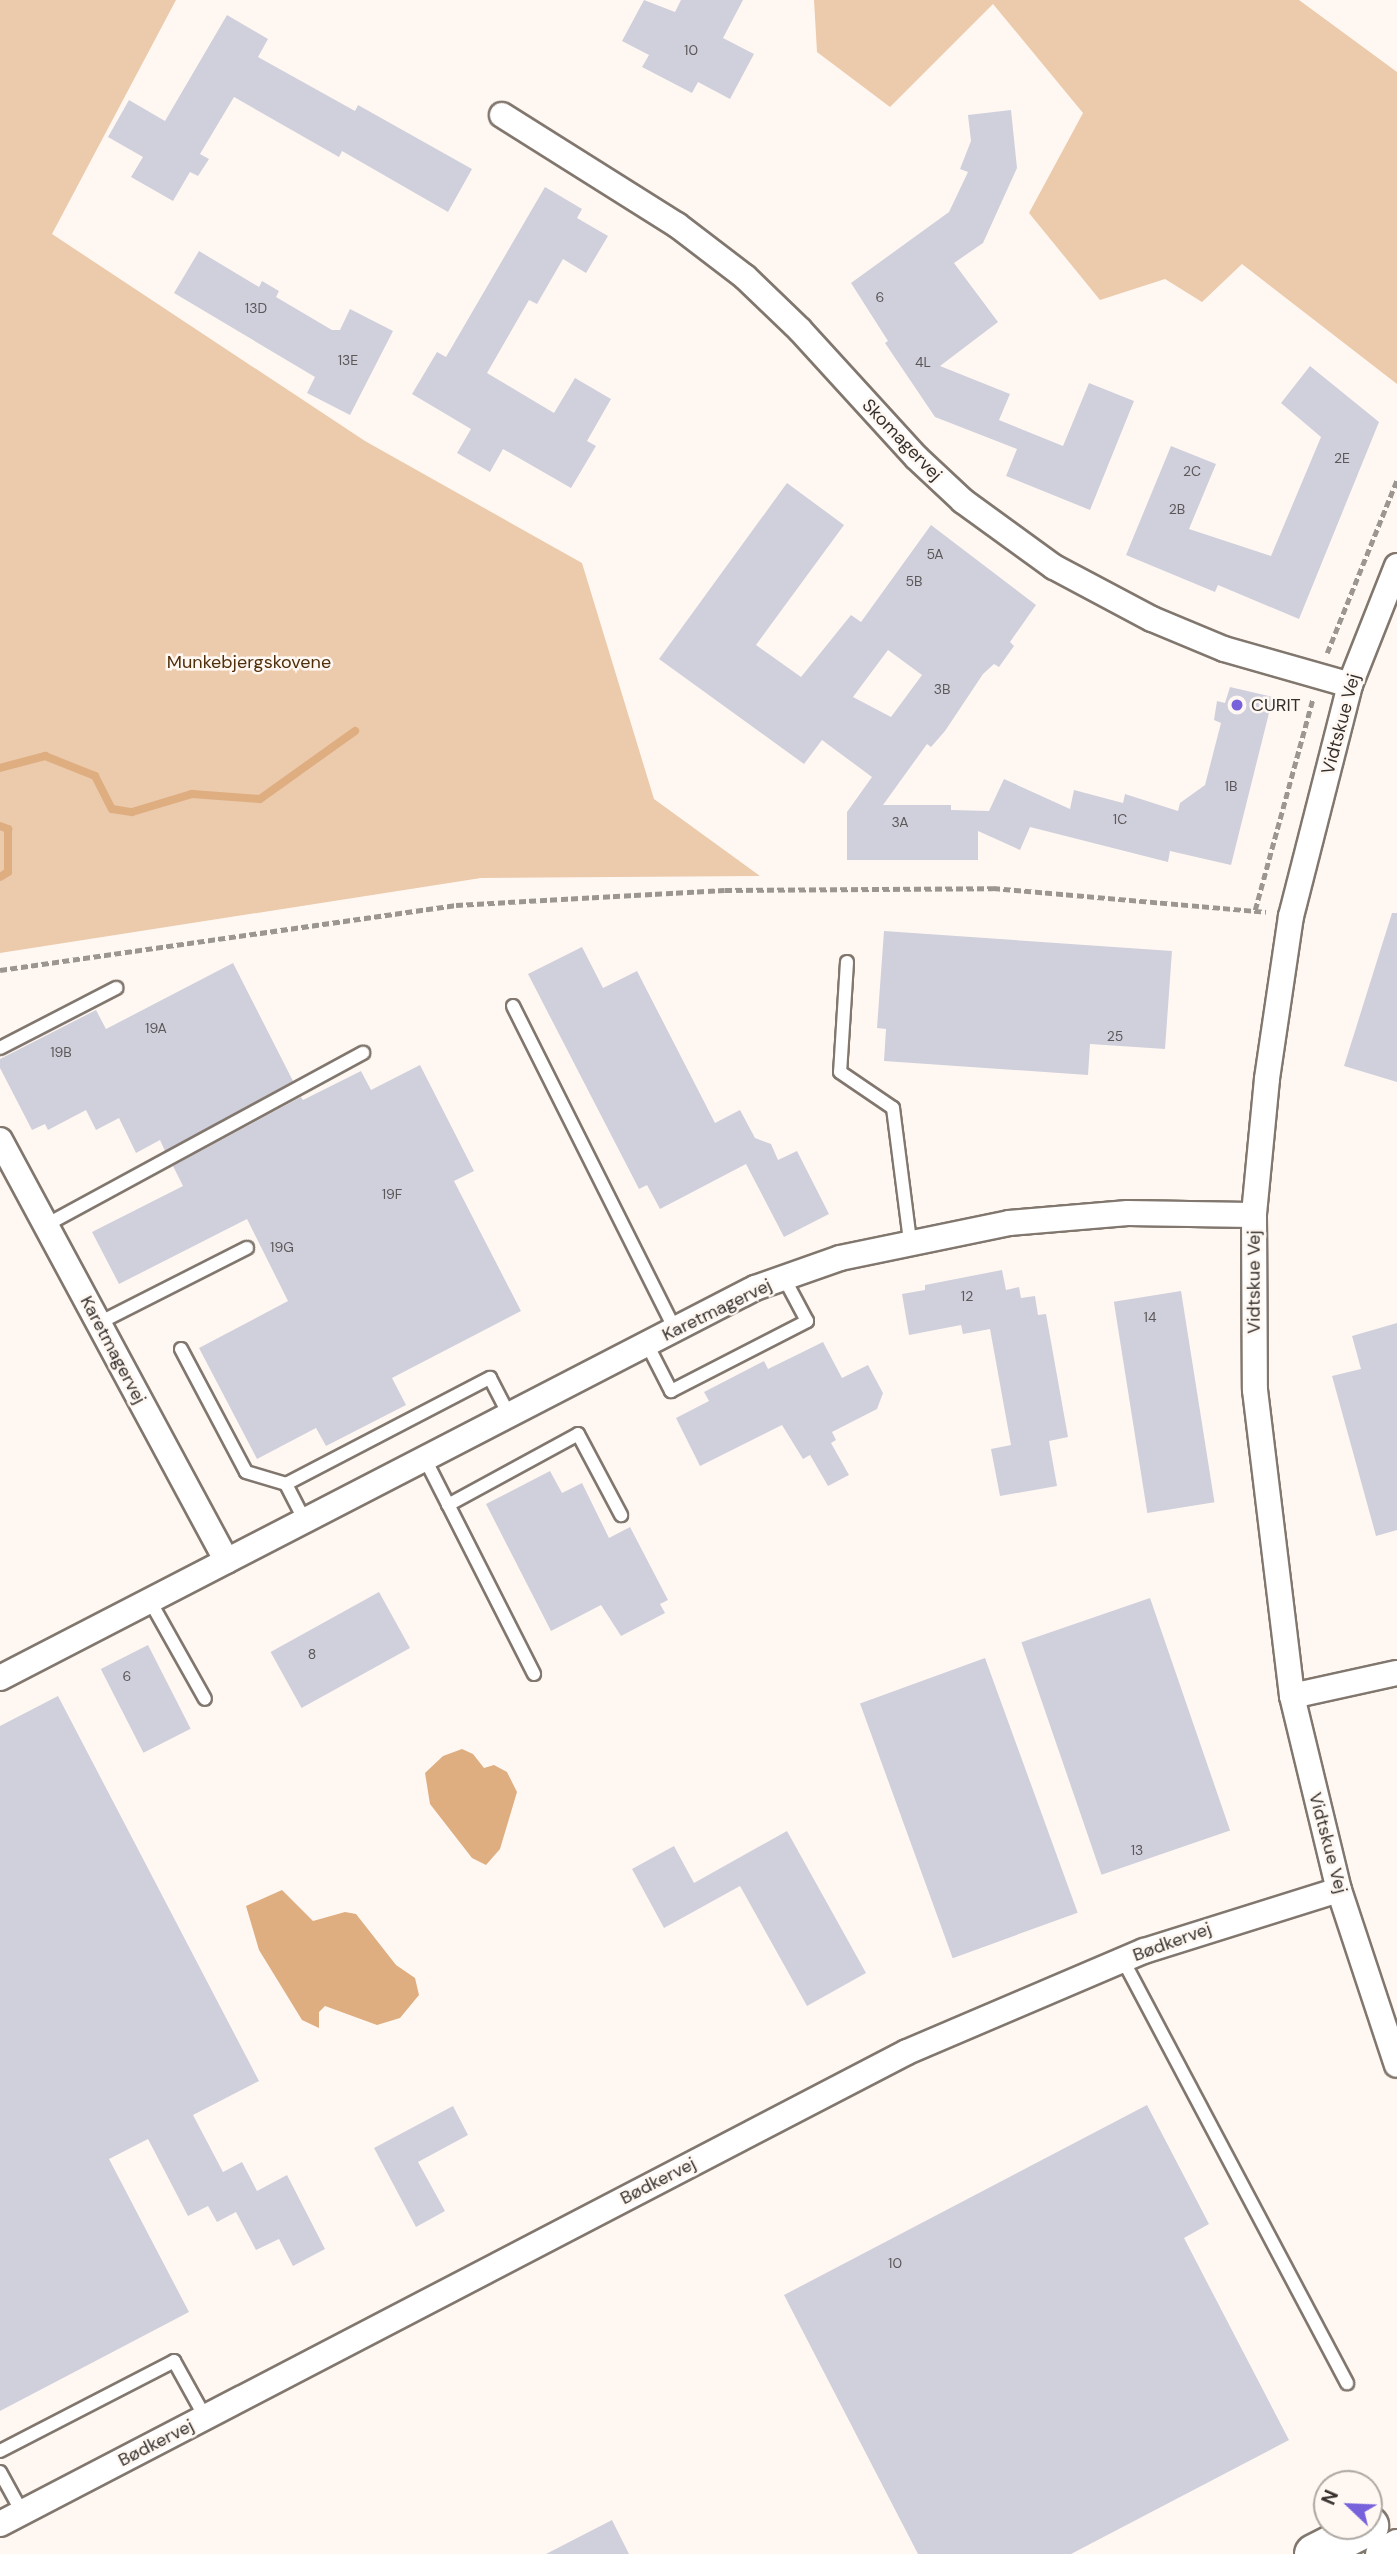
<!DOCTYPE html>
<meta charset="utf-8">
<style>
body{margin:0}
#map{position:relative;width:1397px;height:2554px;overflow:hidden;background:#fff8f2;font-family:"DM Sans",sans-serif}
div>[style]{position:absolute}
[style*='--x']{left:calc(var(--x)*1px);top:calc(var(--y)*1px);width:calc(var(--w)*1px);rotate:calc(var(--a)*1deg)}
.green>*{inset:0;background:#eccaac}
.water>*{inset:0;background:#dead80}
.stream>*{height:8px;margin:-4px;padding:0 4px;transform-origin:4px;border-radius:4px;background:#dead80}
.building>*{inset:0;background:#d0cfdc;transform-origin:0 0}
.path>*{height:4.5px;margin-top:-2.25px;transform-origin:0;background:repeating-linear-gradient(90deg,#9c9691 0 7px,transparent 0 10.5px)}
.roads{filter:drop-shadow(2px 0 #81776e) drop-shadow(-2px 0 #81776e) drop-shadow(0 2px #81776e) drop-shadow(0 -2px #81776e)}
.lane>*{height:12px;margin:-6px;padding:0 6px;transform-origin:6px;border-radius:6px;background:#fff}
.street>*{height:24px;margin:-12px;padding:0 12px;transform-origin:12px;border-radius:12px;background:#fff}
.secondary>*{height:33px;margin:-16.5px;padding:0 16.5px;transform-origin:16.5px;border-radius:16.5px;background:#fff}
.primary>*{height:38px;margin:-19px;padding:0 19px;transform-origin:19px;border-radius:19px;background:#fff}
.dots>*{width:19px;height:19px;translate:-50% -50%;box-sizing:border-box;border:4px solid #fff8f2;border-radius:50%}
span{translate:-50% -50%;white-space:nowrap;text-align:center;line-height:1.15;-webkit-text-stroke:5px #fff8f2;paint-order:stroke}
.number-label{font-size:14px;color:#5c5859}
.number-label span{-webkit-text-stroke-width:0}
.street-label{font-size:18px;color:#35302d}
.park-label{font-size:18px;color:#4f2e0a}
.poi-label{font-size:18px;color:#35302d}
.left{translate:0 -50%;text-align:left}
.north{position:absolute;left:1313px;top:2470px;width:70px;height:70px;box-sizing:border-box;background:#fff8f2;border:2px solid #aea8a3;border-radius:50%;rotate:293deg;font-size:19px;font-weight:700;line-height:28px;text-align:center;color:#35302d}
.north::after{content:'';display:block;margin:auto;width:24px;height:32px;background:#7762dc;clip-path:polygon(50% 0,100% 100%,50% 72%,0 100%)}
</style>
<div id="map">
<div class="green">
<i style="clip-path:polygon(0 0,176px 0,52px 234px,365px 441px,582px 563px,654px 799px,760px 876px,481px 878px,0 953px)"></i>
<i style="clip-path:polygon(814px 0,1299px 0,1397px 72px,1397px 384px,1242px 264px,1202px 302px,1165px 279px,1100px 300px,1029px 213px,1083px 113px,993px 4px,890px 107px,817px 52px)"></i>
</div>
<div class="water">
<i style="clip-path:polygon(462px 1749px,473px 1754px,484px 1768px,494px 1765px,507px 1772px,517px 1792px,500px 1849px,486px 1865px,472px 1858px,430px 1804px,425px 1773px,443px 1756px)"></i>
<i style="clip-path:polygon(282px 1890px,313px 1921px,345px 1912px,356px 1914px,396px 1965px,415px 1978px,419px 1995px,400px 2018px,377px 2025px,325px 2006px,319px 2012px,319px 2028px,302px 2020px,259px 1950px,246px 1906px)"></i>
</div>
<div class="stream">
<i style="--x:0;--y:768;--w:47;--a:-14.9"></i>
<i style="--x:45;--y:756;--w:54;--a:21.8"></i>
<i style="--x:95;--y:776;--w:37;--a:63"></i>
<i style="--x:112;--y:809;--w:20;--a:9"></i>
<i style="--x:132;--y:812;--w:63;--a:-16.7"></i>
<i style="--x:192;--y:794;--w:68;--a:4.2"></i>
<i style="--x:260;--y:799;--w:117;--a:-35.6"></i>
<i style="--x:0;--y:826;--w:9;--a:21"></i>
<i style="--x:8;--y:829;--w:43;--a:90"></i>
<i style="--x:8;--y:872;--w:9;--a:148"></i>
</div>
<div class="building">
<i style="clip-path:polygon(644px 0,675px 12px,681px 0,743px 0,723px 38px,754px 54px,730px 99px,698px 82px,692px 93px,642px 67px,649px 55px,622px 41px)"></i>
<i style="clip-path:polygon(227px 15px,268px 39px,258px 57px,355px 111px,358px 105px,472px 169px,448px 212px,342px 151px,339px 157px,234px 97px,200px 154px,209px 159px,198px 176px,190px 172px,173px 201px,131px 177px,143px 157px,108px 137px,129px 100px,165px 121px)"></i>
<i style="clip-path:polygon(1011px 110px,1017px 168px,983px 243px,954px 263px,998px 322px,940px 366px,1010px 394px,999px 420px,1063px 446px,1089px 383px,1134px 401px,1090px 510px,1006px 476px,1017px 449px,935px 417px,885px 343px,888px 341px,851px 283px,949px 212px,968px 172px,960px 169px,971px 141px,968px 115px)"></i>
<i style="clip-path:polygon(545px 187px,582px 209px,577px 218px,608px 236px,586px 273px,563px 259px,537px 304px,529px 300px,487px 373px,554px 413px,575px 378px,611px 399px,587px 441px,596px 446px,571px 488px,503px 449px,490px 472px,457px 453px,471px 429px,412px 394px,437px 352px,446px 357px)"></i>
<i style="clip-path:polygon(199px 251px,259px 287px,262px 281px,279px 291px,276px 297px,332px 330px,340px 330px,350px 309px,393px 331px,350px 415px,307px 393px,315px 377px,174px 293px)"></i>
<i style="clip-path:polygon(1310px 366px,1379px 422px,1299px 619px,1218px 585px,1215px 592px,1126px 555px,1171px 446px,1216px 464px,1189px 529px,1271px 556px,1321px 437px,1281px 403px)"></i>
<i style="clip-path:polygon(evenodd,787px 483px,844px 525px,756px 645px,801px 677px,851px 615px,861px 622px,931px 525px,1036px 605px,1010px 642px,1014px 646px,999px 667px,994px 664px,983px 674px,945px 731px,931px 747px,927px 744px,883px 805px,951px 805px,951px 810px,989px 811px,1004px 779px,1070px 809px,1074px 790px,1123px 803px,1125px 794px,1178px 811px,1180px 803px,1205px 785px,1221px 723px,1214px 720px,1217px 701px,1225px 703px,1230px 687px,1273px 697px,1231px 865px,1170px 851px,1168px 862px,1030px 827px,1020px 850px,978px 831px,978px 860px,847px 860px,847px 812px,872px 777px,822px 740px,804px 764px,659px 659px,787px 483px,888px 650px,922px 675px,891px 717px,853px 697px,888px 650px)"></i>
<i style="clip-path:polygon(1392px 913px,1397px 913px,1397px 1082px,1344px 1066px)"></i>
<i style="clip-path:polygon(884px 931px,1172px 951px,1165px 1049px,1090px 1044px,1088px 1075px,884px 1061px,886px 1029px,877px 1028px)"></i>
<i style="clip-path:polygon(582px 947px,603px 988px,637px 971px,715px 1123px,740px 1110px,755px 1138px,771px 1144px,778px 1160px,797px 1151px,829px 1214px,784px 1237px,746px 1164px,660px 1209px,647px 1185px,639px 1189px,528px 974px)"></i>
<i style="clip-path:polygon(233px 963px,293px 1081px,165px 1151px,160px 1140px,136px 1153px,119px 1118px,96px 1130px,86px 1110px,48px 1130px,45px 1124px,32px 1130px,0 1068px,0 1059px,96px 1010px,106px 1029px)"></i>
<i style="clip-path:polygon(420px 1065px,474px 1171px,454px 1181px,521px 1311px,392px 1378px,406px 1405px,326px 1446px,316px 1428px,257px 1459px,199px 1348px,288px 1301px,247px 1219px,119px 1284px,92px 1232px,183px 1186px,173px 1166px,301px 1097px,303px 1100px,361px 1071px,371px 1090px)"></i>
<i style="clip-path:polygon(1002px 1270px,1006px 1290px,1019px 1287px,1021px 1298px,1035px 1296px,1038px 1315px,1046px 1314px,1068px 1437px,1049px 1441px,1057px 1486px,1000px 1496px,991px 1449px,1011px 1445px,990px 1329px,963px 1334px,961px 1325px,909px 1335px,902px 1294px,925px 1290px,925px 1285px)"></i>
<i style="left:1181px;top:1291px;width:214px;height:68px;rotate:81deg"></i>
<i style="clip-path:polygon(1397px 1323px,1397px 1530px,1376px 1536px,1332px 1376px,1361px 1369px,1352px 1336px)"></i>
<i style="clip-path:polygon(823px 1342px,842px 1378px,868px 1365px,883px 1393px,877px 1409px,832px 1432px,836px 1440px,831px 1443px,849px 1475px,828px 1486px,810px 1455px,803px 1459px,782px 1425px,700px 1466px,676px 1418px,709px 1401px,704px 1392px,764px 1361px,768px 1369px)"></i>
<i style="clip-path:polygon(550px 1471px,562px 1493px,582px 1483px,609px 1538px,630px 1527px,668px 1600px,660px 1604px,665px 1613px,621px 1636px,601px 1605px,551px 1631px,486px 1504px)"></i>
<i style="left:379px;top:1592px;width:64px;height:124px;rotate:61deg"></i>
<i style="left:1150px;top:1598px;width:246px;height:136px;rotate:71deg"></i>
<i style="left:148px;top:1645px;width:94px;height:53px;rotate:63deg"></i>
<i style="left:985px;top:1658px;width:271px;height:133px;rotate:70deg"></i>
<i style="clip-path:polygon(58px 1696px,259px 2081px,193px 2115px,223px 2172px,242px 2162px,257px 2191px,287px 2175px,325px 2249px,293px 2266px,279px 2239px,256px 2250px,236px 2212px,217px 2222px,208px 2206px,188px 2216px,148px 2139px,109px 2159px,189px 2312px,0 2411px,0 1726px)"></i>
<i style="clip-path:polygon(787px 1831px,866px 1973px,807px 2006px,740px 1886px,664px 1928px,632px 1869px,674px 1846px,694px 1883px)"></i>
<i style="clip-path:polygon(1147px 2105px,1209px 2224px,1184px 2238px,1289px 2440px,1071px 2554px,918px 2554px,784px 2295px)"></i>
<i style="clip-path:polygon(453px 2106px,468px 2135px,418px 2162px,445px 2211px,416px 2227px,374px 2148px)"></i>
<i style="clip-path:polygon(612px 2520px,629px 2554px,546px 2554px)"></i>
</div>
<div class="path">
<i style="--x:1327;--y:653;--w:187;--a:-68"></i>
<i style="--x:1255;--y:910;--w:220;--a:-74.7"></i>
<i style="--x:0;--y:970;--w:461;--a:-8.1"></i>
<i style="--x:456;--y:905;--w:269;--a:-3.2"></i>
<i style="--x:725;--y:890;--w:268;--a:-0.4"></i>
<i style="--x:993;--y:888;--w:274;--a:5"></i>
</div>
<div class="roads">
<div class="lane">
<i style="--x:847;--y:962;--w:110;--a:93.6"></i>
<i style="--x:840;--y:1072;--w:64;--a:34.2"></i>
<i style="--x:893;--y:1108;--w:134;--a:82.7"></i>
<i style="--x:513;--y:1006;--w:361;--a:63.4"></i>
<i style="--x:0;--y:1048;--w:131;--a:-27.3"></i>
<i style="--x:46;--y:1225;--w:361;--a:-28.5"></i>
<i style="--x:99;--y:1323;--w:166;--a:-26.9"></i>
<i style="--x:647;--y:1344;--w:53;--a:62.9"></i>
<i style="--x:671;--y:1391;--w:153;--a:-27.2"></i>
<i style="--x:807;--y:1321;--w:49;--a:-118.1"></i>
<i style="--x:181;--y:1349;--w:139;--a:62.1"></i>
<i style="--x:246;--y:1472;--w:42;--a:16.7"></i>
<i style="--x:425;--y:1459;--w:241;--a:63.1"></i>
<i style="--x:448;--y:1505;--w:148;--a:-28.6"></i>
<i style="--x:578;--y:1434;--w:92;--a:62"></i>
<i style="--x:305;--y:1521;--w:42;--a:-117.2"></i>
<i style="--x:286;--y:1484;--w:230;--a:-27.5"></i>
<i style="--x:490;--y:1378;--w:42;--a:62.8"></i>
<i style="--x:150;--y:1601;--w:112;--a:60.7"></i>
<i style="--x:1123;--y:1960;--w:479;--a:62.1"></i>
<i style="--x:0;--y:2451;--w:196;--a:-27.3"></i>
<i style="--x:174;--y:2361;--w:64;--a:61"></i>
<i style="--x:0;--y:2472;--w:46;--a:61.2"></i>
</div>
<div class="street">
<i style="--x:502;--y:115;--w:207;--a:32.2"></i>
<i style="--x:677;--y:225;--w:86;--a:37.4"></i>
<i style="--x:745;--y:277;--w:76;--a:43.9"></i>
<i style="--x:800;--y:330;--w:173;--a:47.6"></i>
<i style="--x:917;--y:458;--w:63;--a:43.1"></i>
<i style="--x:963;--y:501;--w:112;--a:36"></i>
<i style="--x:1054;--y:567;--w:111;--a:28"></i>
<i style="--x:1152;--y:619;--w:78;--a:22.6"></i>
<i style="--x:1224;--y:649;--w:131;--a:15.9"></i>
<i style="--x:1397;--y:566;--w:128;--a:111.6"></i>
<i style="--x:1350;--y:685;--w:238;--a:104.3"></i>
<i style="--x:1291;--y:916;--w:165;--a:98.4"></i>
<i style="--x:1267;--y:1079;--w:137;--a:95.5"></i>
<i style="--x:1254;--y:1215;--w:175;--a:89.7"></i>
<i style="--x:1255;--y:1390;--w:308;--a:83.1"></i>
<i style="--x:1292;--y:1696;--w:200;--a:76.4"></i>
<i style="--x:1339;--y:1890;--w:184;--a:71.7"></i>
<i style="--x:0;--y:1140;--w:478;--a:61.7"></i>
<i style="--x:0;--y:1678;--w:850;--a:-27.32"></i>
<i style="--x:755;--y:1288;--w:90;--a:-19.4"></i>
<i style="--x:840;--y:1258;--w:173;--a:-11.7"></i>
<i style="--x:1009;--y:1223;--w:119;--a:-4.8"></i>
<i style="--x:1128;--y:1213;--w:126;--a:0.9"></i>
<i style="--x:1292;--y:1696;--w:107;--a:-12.4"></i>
<i style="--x:0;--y:2524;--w:1022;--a:-27.49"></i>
<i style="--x:907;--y:2052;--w:258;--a:-23.1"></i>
<i style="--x:1144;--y:1951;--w:204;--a:-17.4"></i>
</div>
<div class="secondary">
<i style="--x:1382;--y:2554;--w:17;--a:-28"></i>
</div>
<div class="primary">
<i style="--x:1314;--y:2554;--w:62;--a:-27"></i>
</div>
</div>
<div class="dots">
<i style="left:1237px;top:705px;background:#7762dc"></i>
</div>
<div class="number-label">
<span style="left:691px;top:50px">10</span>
<span style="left:880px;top:297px">6</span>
<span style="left:256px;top:308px">13D</span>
<span style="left:348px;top:360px">13E</span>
<span style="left:923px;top:362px">4L</span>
<span style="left:1342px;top:458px">2E</span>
<span style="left:1192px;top:471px">2C</span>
<span style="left:1177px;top:509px">2B</span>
<span style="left:935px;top:554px">5A</span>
<span style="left:914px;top:581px">5B</span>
<span style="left:942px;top:689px">3B</span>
<span style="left:1231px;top:786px">1B</span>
<span style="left:1120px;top:819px">1C</span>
<span style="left:900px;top:822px">3A</span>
<span style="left:156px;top:1028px">19A</span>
<span style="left:1115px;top:1036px">25</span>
<span style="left:61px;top:1052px">19B</span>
<span style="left:392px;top:1194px">19F</span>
<span style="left:282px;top:1247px">19G</span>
<span style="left:967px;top:1296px">12</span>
<span style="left:1150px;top:1317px">14</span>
<span style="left:312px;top:1654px">8</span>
<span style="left:127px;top:1676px">6</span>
<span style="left:1137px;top:1850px">13</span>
<span style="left:895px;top:2263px">10</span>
</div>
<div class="street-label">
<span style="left:902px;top:440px;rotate:46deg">Skomagervej</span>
<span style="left:1341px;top:724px;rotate:-75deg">Vidtskue Vej</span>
<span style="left:1254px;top:1282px;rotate:-90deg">Vidtskue Vej</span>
<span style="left:717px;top:1310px;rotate:-26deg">Karetmagervej</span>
<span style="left:113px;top:1350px;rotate:62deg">Karetmagervej</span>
<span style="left:1328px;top:1843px;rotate:75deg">Vidtskue Vej</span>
<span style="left:1172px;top:1942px;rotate:-20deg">Bødkervej</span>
<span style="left:658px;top:2181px;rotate:-27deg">Bødkervej</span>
<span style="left:156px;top:2443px;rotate:-27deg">Bødkervej</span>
</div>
<div class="park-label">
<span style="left:249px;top:662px">Munkebjergskovene</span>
</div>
<div class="poi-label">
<span class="left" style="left:1251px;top:705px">CURIT</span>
</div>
<div class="north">N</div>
</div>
